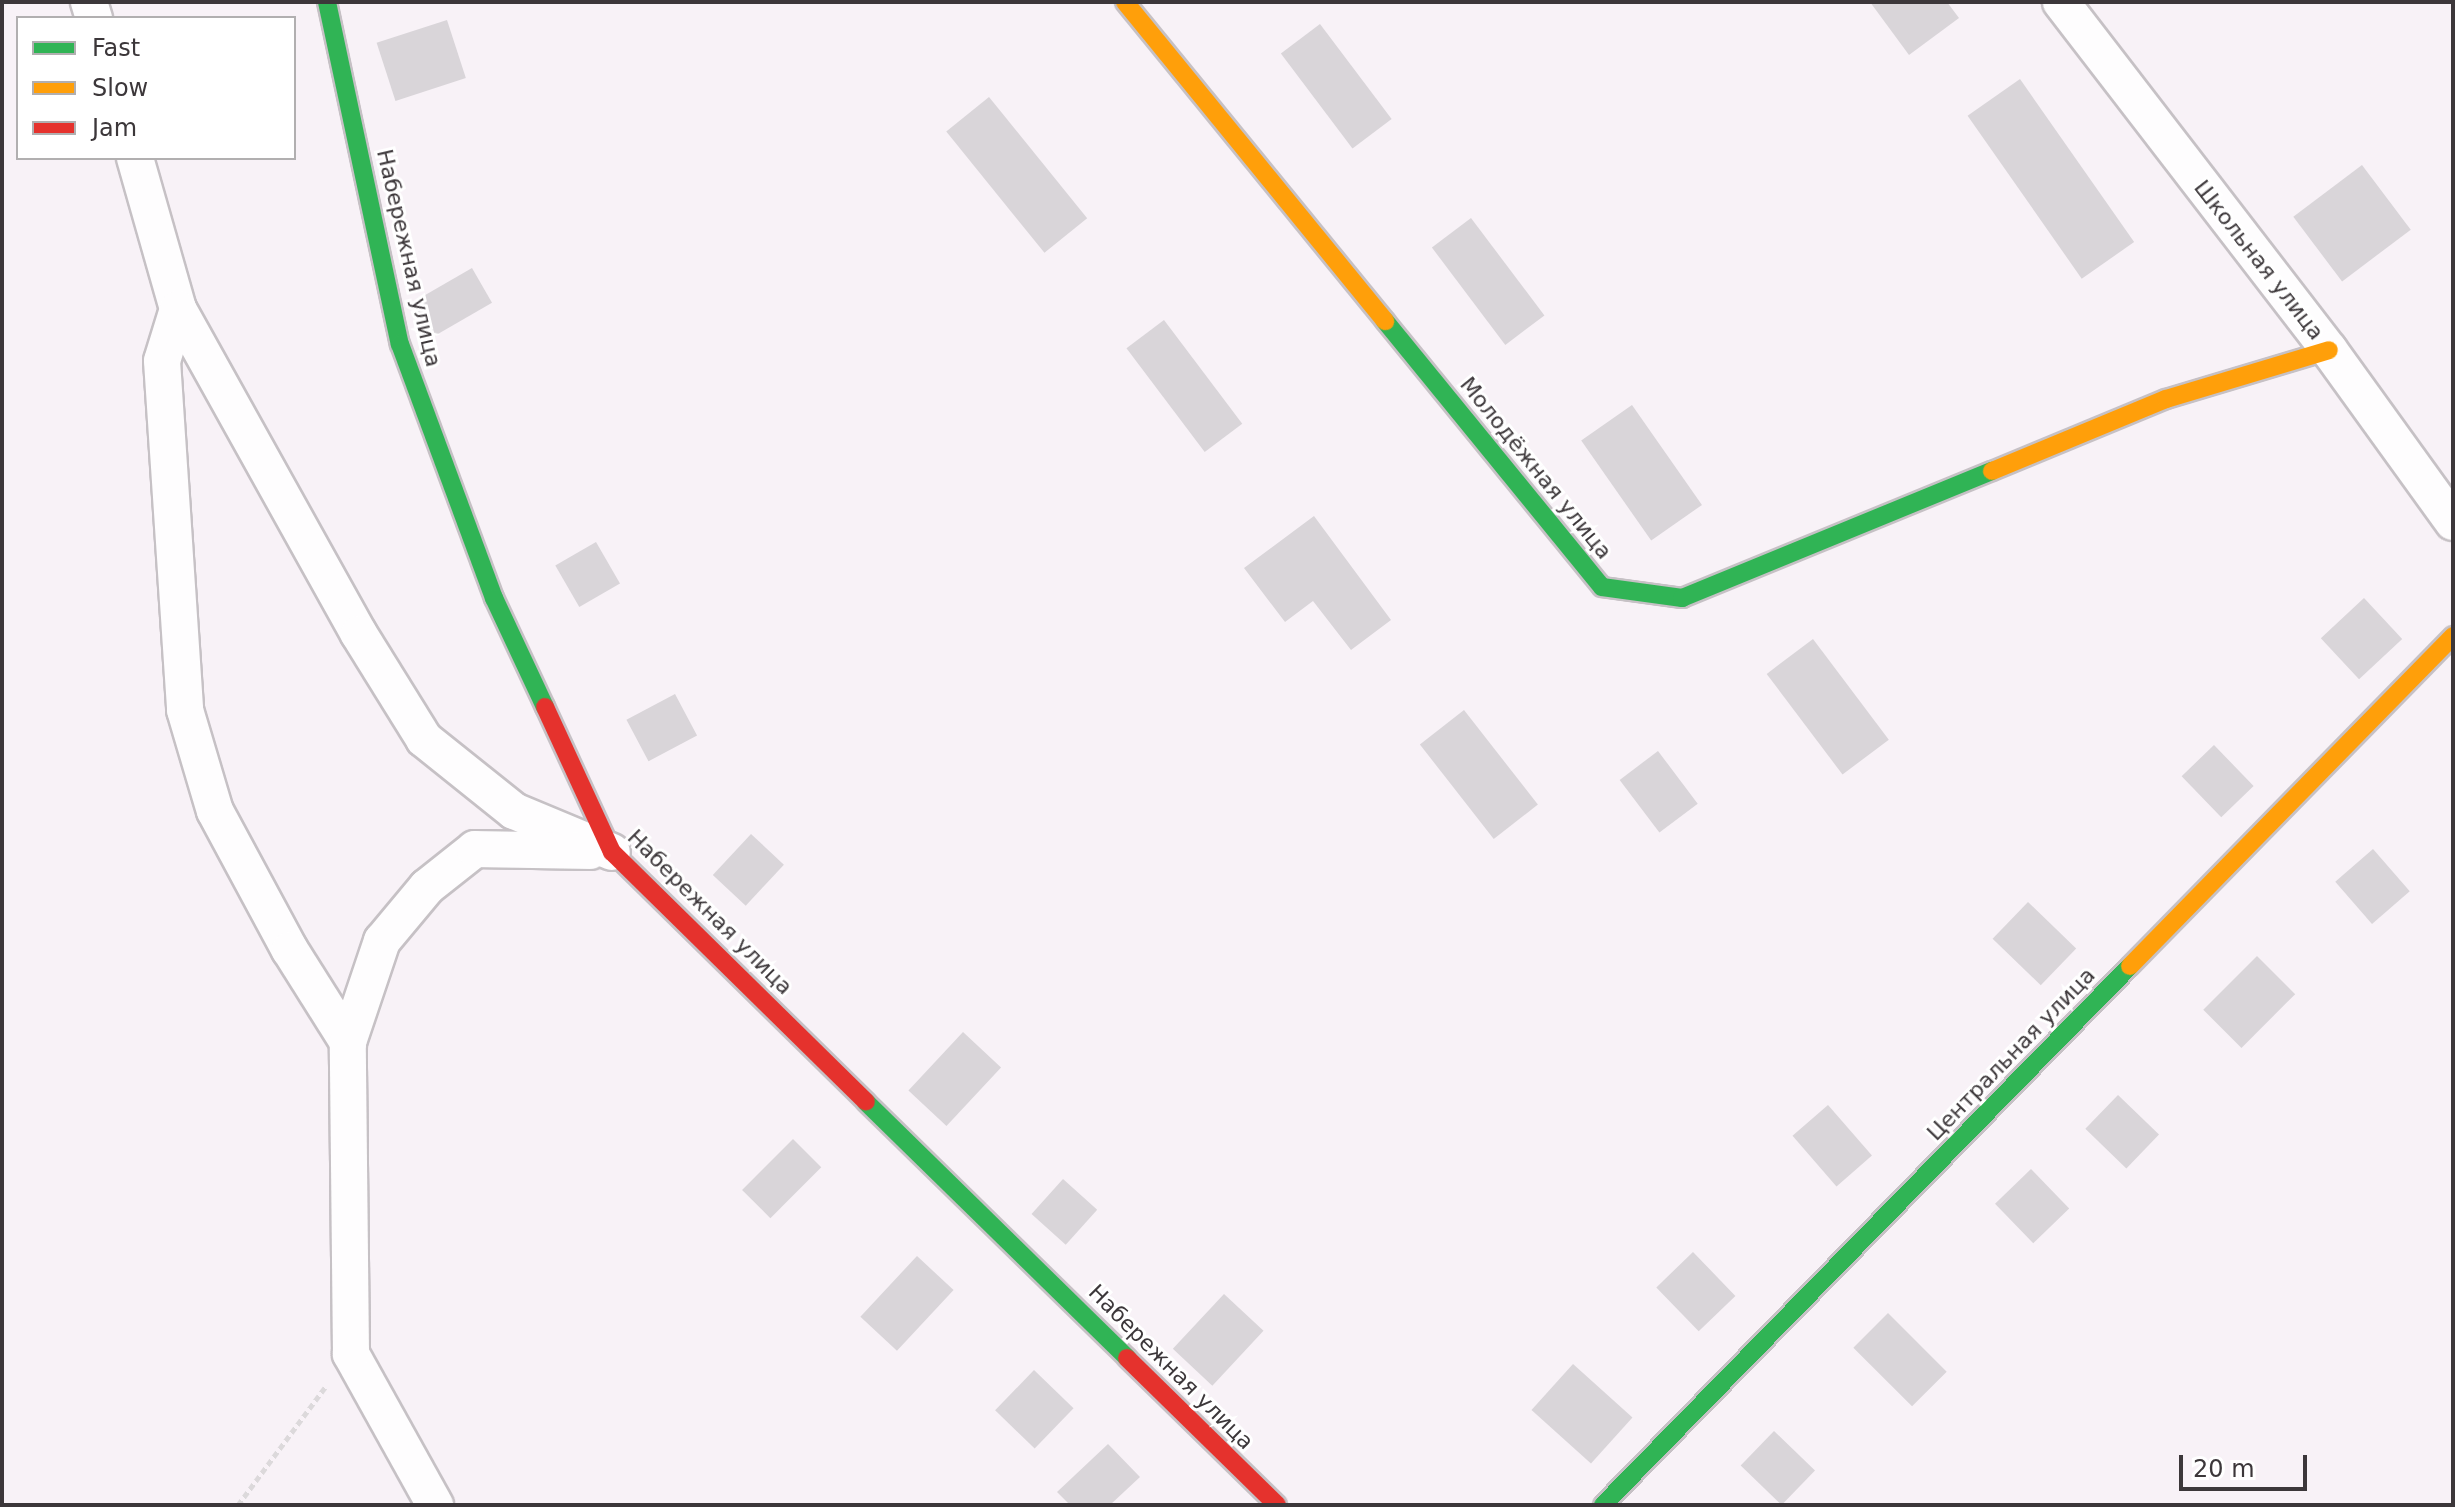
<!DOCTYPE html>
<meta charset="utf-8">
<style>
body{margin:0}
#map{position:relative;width:2455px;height:1507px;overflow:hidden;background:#f8f2f7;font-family:"DejaVu Sans",sans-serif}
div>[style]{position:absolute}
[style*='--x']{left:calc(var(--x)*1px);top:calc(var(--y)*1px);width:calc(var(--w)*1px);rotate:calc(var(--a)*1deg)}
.building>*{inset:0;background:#d9d5d9;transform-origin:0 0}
.path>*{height:5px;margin-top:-2.5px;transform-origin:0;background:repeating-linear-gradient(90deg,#dcd9db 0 6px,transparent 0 10px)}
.roads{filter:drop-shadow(2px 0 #c6c1c5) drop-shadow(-2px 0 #c6c1c5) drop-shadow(0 2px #c6c1c5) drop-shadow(0 -2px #c6c1c5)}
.street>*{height:36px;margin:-18px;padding:0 18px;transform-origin:18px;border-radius:18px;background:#fefdfe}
.fast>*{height:18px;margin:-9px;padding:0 9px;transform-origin:9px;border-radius:9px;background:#30b455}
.slow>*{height:18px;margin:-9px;padding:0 9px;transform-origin:9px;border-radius:9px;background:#ff9f0a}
.jam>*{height:18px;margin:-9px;padding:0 9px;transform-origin:9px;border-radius:9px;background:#e5322d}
span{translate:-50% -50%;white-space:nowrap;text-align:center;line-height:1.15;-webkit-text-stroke:6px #fff;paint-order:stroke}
.street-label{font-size:22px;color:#3c373a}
.frame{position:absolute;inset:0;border:4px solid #3c373a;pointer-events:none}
.legend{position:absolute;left:16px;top:16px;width:280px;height:144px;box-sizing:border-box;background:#fff;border:2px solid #b1afb0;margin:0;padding:10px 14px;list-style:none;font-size:24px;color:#3c373a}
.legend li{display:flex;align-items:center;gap:16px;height:40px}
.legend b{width:40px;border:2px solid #b1afb0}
.scale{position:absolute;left:2179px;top:1455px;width:128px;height:36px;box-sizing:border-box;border:4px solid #3c373a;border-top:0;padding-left:10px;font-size:24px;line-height:28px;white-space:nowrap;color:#3c373a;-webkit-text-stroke:6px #fff;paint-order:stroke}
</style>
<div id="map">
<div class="building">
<i style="clip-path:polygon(1870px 2px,1947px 2px,1959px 18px,1909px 55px)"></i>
<i style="left:447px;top:20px;width:61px;height:74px;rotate:72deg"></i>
<i style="left:1320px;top:24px;width:119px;height:49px;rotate:53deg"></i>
<i style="left:2020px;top:79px;width:199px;height:64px;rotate:55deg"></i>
<i style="left:989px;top:97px;width:156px;height:55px;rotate:51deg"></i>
<i style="left:2362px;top:165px;width:81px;height:86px;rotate:53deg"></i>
<i style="left:1471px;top:218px;width:122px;height:49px;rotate:53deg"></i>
<i style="left:472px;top:268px;width:40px;height:70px;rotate:60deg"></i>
<i style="left:1164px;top:320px;width:130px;height:47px;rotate:53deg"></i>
<i style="left:1632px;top:405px;width:122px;height:62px;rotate:55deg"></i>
<i style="clip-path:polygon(1314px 516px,1391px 620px,1351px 650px,1313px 601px,1285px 622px,1244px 568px)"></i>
<i style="left:596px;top:542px;width:48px;height:47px;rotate:60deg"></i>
<i style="left:2364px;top:598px;width:56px;height:59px;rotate:47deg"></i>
<i style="left:1813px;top:639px;width:126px;height:58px;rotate:53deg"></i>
<i style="left:675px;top:694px;width:47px;height:55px;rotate:62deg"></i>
<i style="left:1464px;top:710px;width:120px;height:56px;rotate:52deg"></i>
<i style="left:2214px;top:745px;width:57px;height:45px;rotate:46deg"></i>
<i style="left:1658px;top:751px;width:66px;height:48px;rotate:53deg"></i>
<i style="left:751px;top:834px;width:45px;height:56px;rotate:43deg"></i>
<i style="left:2373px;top:849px;width:56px;height:50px;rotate:49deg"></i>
<i style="left:2028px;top:902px;width:67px;height:51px;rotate:44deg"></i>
<i style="left:2257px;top:956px;width:54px;height:76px;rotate:45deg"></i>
<i style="left:963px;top:1032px;width:52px;height:80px;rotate:43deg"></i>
<i style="left:2118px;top:1095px;width:57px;height:47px;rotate:44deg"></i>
<i style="left:1828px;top:1105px;width:67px;height:47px;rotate:49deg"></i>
<i style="left:793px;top:1139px;width:40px;height:72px;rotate:45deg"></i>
<i style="left:2031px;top:1169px;width:55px;height:50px;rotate:46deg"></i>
<i style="left:1063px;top:1179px;width:46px;height:47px;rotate:42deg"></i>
<i style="left:1693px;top:1252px;width:61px;height:51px;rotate:46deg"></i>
<i style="left:917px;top:1256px;width:50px;height:83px;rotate:43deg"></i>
<i style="left:1224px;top:1294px;width:54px;height:75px;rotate:43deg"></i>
<i style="left:1888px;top:1313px;width:83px;height:49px;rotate:45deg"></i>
<i style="left:1573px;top:1364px;width:80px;height:62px;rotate:42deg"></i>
<i style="left:1034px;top:1370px;width:55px;height:56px;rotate:44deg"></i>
<i style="left:1774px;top:1431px;width:57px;height:48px;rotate:44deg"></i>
<i style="clip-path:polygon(1108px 1444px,1140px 1477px,1110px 1505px,1070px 1505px,1057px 1492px)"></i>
</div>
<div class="path">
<i style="--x:238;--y:1505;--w:148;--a:-53.5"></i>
</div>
<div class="roads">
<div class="street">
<i style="--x:89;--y:2;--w:17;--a:73"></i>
<i style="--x:2061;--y:2;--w:439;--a:52.4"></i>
<i style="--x:2329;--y:350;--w:212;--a:54.2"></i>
<i style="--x:135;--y:158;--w:157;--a:74.1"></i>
<i style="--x:178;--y:309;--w:372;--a:60.9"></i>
<i style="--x:359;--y:634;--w:123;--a:58.2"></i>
<i style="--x:424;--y:739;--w:115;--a:38.7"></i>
<i style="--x:514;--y:811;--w:106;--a:22.7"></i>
<i style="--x:178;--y:309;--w:54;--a:107.1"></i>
<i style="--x:162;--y:361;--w:350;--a:86.2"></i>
<i style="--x:185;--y:710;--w:105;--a:73.5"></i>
<i style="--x:215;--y:811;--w:158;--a:61.7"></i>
<i style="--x:290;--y:950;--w:109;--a:57.8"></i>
<i style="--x:435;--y:1505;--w:173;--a:-119.1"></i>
<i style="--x:351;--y:1354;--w:312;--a:-90.6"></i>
<i style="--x:348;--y:1042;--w:107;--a:-71.4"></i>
<i style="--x:382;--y:941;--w:70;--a:-50.2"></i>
<i style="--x:427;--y:887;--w:61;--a:-38.4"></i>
<i style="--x:475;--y:849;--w:115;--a:1"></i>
</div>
<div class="fast">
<i style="--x:327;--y:2;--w:350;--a:78"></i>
<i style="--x:400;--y:344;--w:271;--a:69.7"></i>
<i style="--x:494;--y:598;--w:120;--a:64.9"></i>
<i style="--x:1385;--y:321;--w:343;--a:50.8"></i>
<i style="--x:1602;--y:587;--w:81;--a:7.8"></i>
<i style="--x:1682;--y:598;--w:335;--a:-22.3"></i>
<i style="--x:866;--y:1102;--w:366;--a:44.4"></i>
<i style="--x:1603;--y:1505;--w:754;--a:-45.64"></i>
</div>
<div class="slow">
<i style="--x:1125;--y:2;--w:412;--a:50.8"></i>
<i style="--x:1992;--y:471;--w:188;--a:-22.5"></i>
<i style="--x:2166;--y:399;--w:170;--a:-16.7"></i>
<i style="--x:2130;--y:966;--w:462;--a:-45.6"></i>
</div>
<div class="jam">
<i style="--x:545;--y:707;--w:160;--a:65.2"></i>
<i style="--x:612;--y:852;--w:356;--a:44.5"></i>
<i style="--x:1127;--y:1358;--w:210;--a:44.4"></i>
</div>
</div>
<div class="street-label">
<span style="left:409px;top:258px;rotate:77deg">Набережная улица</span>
<span style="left:2259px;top:260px;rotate:52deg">Школьная улица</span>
<span style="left:1536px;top:468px;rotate:51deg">Молодёжная улица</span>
<span style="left:710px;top:912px;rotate:45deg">Набережная улица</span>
<span style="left:2011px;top:1054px;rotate:-46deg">Центральная улица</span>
<span style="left:1171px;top:1367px;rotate:45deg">Набережная улица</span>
</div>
<div class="frame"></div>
<ul class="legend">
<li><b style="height:10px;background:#30b455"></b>Fast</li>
<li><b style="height:10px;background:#ff9f0a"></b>Slow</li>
<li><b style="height:10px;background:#e5322d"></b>Jam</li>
</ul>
<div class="scale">20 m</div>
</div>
